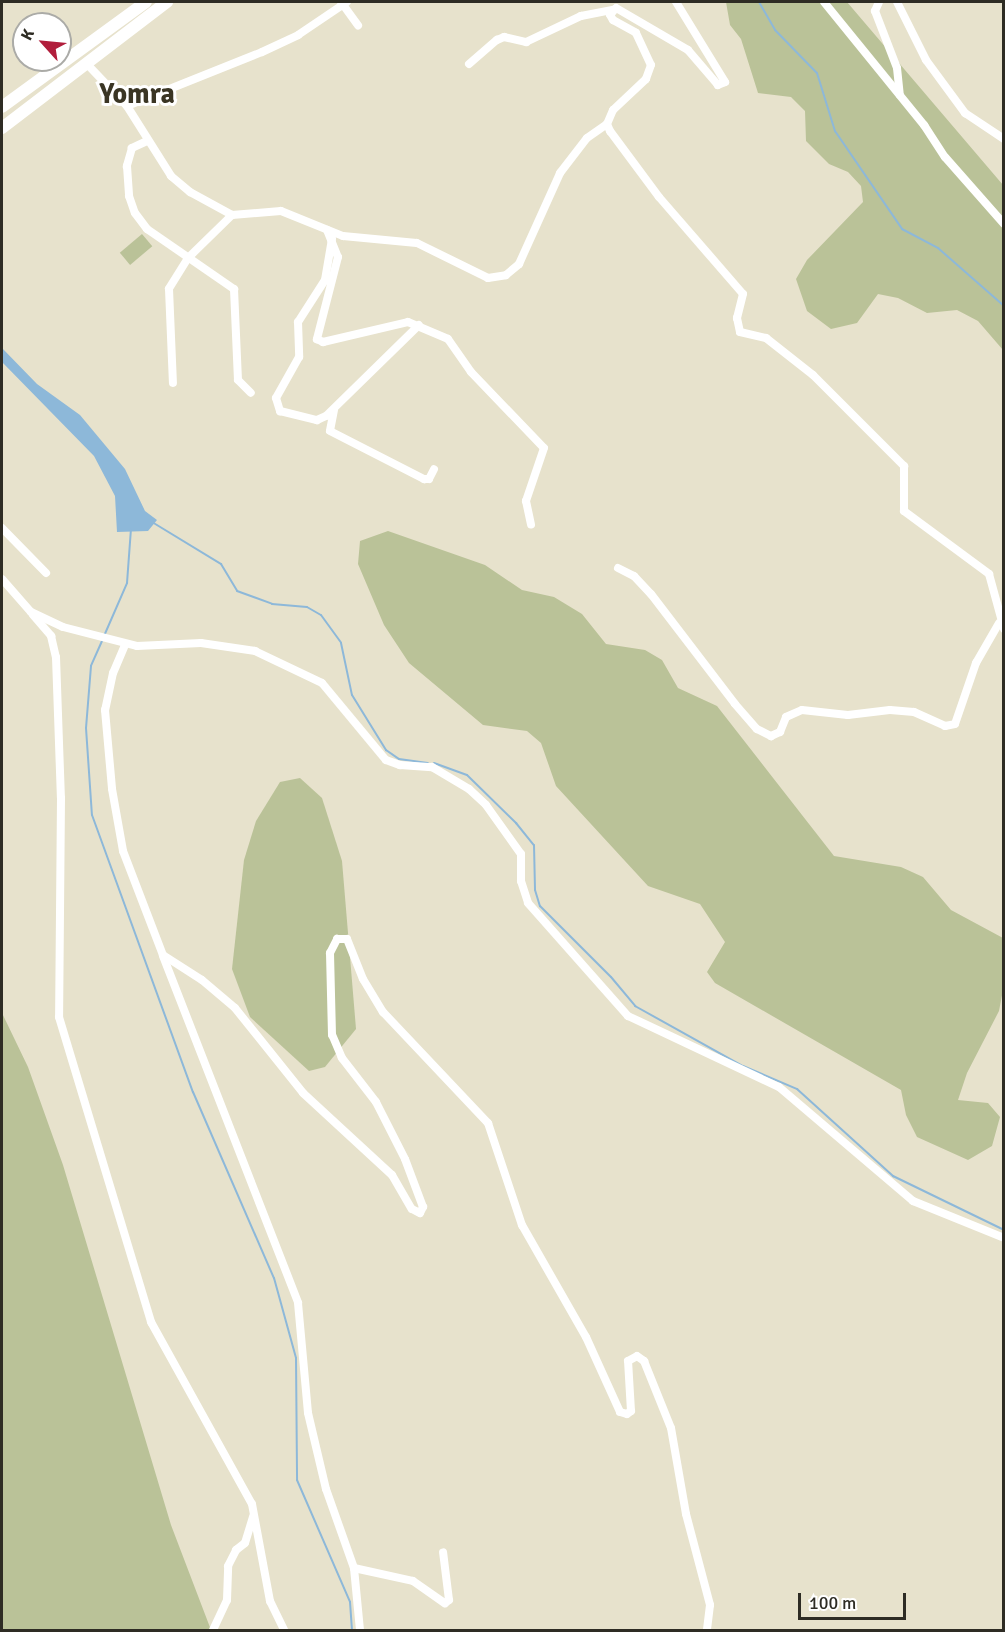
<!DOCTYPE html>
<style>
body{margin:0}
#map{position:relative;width:1005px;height:1632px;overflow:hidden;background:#e7e2cc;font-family:Signika,sans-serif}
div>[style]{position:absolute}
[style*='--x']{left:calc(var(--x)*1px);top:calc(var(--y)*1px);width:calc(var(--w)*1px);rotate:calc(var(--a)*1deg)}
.green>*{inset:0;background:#bac298;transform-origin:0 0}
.water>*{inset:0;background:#8db8d9}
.stream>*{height:2px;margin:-1px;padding:0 1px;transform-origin:1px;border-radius:1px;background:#8db8d9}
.minor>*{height:8px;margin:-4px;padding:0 4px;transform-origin:4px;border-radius:4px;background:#fff}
.highway>*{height:12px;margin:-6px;padding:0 6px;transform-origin:6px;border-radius:6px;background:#fff}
span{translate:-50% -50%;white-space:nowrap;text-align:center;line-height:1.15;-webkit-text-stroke:6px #fff;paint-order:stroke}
.district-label{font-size:28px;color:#3a3524;font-weight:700}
.frame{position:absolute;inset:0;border:3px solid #2e2c24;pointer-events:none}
.north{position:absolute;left:12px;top:12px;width:60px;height:60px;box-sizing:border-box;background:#fff;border:2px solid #ababa7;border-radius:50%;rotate:297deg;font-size:16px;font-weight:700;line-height:24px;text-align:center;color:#2e2c24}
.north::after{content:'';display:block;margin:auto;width:21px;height:27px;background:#b11e3c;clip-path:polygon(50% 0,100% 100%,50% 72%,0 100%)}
.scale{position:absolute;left:798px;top:1593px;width:108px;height:27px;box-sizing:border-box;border:3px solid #2e2c24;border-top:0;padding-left:8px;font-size:18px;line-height:21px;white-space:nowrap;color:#2e2c24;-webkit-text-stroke:4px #fff;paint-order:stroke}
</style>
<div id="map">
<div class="green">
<i style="clip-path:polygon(726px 2px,847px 2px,1003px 185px,1003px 350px,978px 321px,957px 310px,927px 313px,898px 298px,878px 294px,857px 323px,831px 329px,807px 311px,796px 279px,807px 260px,863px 202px,861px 186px,848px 172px,829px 164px,806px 141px,805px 111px,791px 97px,758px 93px,741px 39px,730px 25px)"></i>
<i style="left:142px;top:234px;width:16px;height:29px;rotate:50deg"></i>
<i style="clip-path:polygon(388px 531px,485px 565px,522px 590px,554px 597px,582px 614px,606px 644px,645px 650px,662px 660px,678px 688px,717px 706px,834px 856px,901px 867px,923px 877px,951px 910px,1003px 938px,1003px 990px,999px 1011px,967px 1073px,958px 1100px,988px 1103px,1000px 1117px,992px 1146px,968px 1160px,917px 1137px,906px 1115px,901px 1090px,715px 983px,707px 972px,725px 942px,700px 904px,648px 886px,556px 786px,541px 743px,527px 731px,483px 725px,409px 663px,384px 625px,358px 564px,360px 541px)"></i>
<i style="clip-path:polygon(300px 778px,322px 798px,342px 861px,356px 1029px,325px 1067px,309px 1071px,250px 1017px,232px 969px,244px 860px,256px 821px,280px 782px)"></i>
<i style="clip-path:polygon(2px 1013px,28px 1067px,63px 1165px,171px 1525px,211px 1630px,2px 1630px)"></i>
</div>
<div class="water">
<i style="clip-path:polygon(2px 348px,37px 384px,80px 415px,125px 469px,145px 511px,157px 520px,148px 531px,117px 532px,115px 496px,94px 456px,2px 362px)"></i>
</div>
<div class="stream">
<i style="--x:759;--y:2;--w:32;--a:60"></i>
<i style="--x:775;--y:30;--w:60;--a:45.7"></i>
<i style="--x:817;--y:73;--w:61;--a:72.8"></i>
<i style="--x:835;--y:131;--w:119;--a:55.6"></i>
<i style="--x:902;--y:229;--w:41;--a:27.8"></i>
<i style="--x:938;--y:248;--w:88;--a:41.3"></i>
<i style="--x:152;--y:522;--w:81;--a:31.3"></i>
<i style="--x:221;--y:564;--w:31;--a:59"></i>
<i style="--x:237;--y:591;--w:37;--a:20"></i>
<i style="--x:272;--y:604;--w:35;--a:5"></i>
<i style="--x:307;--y:607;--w:16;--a:30"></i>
<i style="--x:321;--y:615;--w:34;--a:54"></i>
<i style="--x:341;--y:643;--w:53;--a:78.1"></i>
<i style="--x:352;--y:695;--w:65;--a:58.3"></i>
<i style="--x:386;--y:750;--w:16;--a:35"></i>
<i style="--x:399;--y:759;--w:29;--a:8"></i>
<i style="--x:104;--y:636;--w:58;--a:-66.5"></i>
<i style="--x:127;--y:583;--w:54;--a:-85.8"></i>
<i style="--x:102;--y:641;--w:27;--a:114"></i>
<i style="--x:91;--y:666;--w:62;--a:94.6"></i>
<i style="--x:86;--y:728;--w:87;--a:86.1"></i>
<i style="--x:92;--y:815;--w:295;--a:70"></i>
<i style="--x:193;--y:1092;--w:203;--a:66.5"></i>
<i style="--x:274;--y:1278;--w:83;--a:74.6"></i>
<i style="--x:296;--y:1358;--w:122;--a:89.5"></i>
<i style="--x:297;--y:1480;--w:133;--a:66.5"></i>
<i style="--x:350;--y:1602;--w:28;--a:86"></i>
<i style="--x:434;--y:763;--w:35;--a:20"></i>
<i style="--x:467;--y:775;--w:69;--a:44.4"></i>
<i style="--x:516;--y:823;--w:28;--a:51"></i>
<i style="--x:534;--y:845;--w:45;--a:88.7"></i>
<i style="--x:535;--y:890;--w:17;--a:73"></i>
<i style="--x:540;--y:906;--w:100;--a:45"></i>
<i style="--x:611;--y:977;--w:38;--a:50"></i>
<i style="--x:635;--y:1006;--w:124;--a:29.1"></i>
<i style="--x:743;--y:1066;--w:59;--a:23.1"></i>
<i style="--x:797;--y:1089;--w:130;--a:42.2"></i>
<i style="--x:893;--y:1176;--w:123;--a:25.9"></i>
</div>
<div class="minor">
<i style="--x:341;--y:2;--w:29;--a:54"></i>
<i style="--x:676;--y:2;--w:94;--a:58.5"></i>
<i style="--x:725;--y:82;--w:8;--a:157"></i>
<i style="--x:718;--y:85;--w:46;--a:-130.6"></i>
<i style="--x:688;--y:50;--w:83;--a:-149.7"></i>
<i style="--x:616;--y:8;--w:9;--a:131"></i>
<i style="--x:610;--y:15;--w:6;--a:59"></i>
<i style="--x:613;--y:20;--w:26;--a:29"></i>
<i style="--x:636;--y:33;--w:35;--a:65"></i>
<i style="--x:651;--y:65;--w:15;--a:110"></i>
<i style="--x:646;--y:79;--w:45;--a:136.8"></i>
<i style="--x:613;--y:110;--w:15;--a:113"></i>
<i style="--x:607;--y:124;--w:8;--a:67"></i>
<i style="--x:610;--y:131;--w:82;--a:53.4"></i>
<i style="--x:659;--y:197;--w:128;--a:49.1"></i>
<i style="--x:743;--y:294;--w:25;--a:104"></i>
<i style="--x:737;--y:318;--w:14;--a:78"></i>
<i style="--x:740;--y:332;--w:27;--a:13"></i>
<i style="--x:766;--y:338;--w:60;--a:38.2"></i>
<i style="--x:813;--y:375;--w:129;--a:45"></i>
<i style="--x:904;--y:466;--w:45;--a:90"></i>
<i style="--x:904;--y:511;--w:106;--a:36.5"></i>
<i style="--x:989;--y:574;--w:57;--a:74.7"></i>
<i style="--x:824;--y:2;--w:159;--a:50.9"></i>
<i style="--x:924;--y:125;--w:38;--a:57"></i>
<i style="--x:945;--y:157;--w:89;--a:48.6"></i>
<i style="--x:879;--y:2;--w:10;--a:114"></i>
<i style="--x:875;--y:11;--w:61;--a:68.9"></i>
<i style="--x:897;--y:68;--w:27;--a:84"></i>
<i style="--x:897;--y:2;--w:65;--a:63.4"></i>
<i style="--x:926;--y:60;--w:66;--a:53.7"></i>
<i style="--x:965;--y:113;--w:47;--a:33.7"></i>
<i style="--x:86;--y:63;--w:59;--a:46.4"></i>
<i style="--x:127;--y:106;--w:83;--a:57.8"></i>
<i style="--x:171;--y:176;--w:25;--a:40"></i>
<i style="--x:190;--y:192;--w:48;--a:28.7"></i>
<i style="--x:232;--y:215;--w:62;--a:135.7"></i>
<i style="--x:188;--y:258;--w:36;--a:122"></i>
<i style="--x:169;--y:289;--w:94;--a:87.6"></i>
<i style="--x:469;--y:64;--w:37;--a:-41"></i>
<i style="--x:497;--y:40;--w:8;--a:-23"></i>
<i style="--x:504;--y:37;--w:23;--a:13"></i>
<i style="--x:526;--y:42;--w:61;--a:-25.3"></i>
<i style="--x:581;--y:16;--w:32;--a:-11"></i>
<i style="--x:127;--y:106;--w:145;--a:-21.8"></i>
<i style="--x:262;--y:52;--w:40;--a:-25"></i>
<i style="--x:298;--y:35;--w:59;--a:-34"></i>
<i style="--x:147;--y:141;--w:17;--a:155"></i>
<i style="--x:132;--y:148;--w:19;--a:106"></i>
<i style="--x:127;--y:166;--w:30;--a:86"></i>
<i style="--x:129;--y:196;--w:18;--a:71"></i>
<i style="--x:135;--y:213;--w:20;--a:53"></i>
<i style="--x:147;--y:229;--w:106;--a:34.6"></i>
<i style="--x:234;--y:289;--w:91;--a:87.5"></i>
<i style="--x:238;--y:380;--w:18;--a:45"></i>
<i style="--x:232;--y:215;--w:49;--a:-4.7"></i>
<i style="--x:281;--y:211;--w:67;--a:22"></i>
<i style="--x:343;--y:236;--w:74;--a:5.4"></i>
<i style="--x:417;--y:243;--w:79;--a:26.2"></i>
<i style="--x:488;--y:278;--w:18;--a:-9"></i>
<i style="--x:506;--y:275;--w:17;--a:-40"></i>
<i style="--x:519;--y:264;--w:100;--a:-65.7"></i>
<i style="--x:560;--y:173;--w:44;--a:-52.4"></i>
<i style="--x:587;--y:138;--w:24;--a:-35"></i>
<i style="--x:327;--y:230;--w:29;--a:68"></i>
<i style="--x:338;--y:257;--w:85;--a:104.4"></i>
<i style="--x:317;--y:339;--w:7;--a:27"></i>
<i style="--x:323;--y:342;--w:87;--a:-13.2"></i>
<i style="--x:408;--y:322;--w:43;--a:23"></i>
<i style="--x:448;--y:339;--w:40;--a:55.1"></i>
<i style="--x:471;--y:372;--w:105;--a:46.2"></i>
<i style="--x:544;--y:448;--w:56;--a:108.8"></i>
<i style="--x:526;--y:501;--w:24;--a:78"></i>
<i style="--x:332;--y:239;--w:42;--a:99.7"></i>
<i style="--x:325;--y:280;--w:50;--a:122.7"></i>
<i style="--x:298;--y:322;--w:35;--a:88"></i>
<i style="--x:299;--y:357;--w:47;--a:119.3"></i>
<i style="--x:276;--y:398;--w:14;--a:73"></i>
<i style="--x:280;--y:411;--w:38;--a:14"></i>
<i style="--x:317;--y:420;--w:10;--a:-24"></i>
<i style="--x:326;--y:416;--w:130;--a:-44.4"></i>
<i style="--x:334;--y:410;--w:21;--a:101"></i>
<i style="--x:330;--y:431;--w:106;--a:27.1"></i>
<i style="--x:424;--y:479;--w:5;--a:0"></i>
<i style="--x:429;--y:479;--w:11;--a:-63"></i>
<i style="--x:2;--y:528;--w:63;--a:45.6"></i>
<i style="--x:618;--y:568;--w:18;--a:27"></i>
<i style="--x:634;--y:576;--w:25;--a:47"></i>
<i style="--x:651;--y:594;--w:138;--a:52.6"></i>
<i style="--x:735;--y:704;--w:33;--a:49"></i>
<i style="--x:757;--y:729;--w:16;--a:27"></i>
<i style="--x:771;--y:736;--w:10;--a:-24"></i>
<i style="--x:780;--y:732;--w:16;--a:-68"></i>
<i style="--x:786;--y:717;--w:17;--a:-24"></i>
<i style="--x:802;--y:710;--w:46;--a:6.2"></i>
<i style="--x:848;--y:715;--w:42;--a:-6.8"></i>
<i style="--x:890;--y:710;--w:24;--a:5"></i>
<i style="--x:914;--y:712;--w:34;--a:24"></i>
<i style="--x:945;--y:726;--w:10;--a:-11"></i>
<i style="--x:955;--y:724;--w:65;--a:-71"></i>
<i style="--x:976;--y:663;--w:46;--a:-60.1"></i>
<i style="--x:2;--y:579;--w:44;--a:48.7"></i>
<i style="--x:31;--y:612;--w:35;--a:25"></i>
<i style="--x:63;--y:627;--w:76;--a:14.4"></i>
<i style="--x:137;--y:646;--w:64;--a:-2.7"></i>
<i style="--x:201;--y:643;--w:55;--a:8.4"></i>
<i style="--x:255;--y:651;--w:74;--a:25.5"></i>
<i style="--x:322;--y:683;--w:100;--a:50.3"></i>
<i style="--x:386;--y:760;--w:15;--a:20"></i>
<i style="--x:400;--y:765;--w:32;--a:4"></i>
<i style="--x:432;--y:767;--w:43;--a:30.7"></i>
<i style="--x:469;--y:789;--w:23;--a:43"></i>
<i style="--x:486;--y:805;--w:60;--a:54.5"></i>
<i style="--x:521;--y:854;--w:27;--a:90"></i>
<i style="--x:521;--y:881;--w:23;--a:72"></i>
<i style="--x:528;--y:903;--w:151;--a:48.5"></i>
<i style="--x:628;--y:1016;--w:167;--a:25.2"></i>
<i style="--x:779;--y:1087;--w:176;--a:40.4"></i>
<i style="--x:913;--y:1201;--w:98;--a:22.1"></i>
<i style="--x:33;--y:615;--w:28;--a:49"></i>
<i style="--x:51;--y:636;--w:22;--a:77"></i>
<i style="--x:56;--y:657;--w:141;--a:88"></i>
<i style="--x:61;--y:798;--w:219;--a:90.5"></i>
<i style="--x:59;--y:1017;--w:319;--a:73.2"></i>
<i style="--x:151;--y:1322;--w:208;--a:61"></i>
<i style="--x:252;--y:1504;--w:99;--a:79.5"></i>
<i style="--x:270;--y:1601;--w:32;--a:64"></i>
<i style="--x:125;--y:645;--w:30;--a:113"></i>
<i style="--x:113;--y:673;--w:38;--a:102"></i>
<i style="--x:105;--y:710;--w:79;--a:84.9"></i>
<i style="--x:112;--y:789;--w:63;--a:79.9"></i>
<i style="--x:123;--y:851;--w:111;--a:69"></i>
<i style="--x:163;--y:955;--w:46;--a:32.7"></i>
<i style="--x:202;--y:980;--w:43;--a:40.3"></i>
<i style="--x:235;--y:1008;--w:109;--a:51.3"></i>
<i style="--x:303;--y:1093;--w:121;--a:42.7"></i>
<i style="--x:392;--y:1175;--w:39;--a:60"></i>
<i style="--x:412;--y:1209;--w:9;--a:27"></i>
<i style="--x:420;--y:1213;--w:7;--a:-63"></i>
<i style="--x:423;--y:1207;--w:51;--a:-110.6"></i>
<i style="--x:405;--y:1159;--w:64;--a:-117"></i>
<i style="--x:376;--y:1102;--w:56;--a:-127.7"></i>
<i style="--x:342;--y:1058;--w:25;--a:-113"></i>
<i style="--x:332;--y:1035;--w:82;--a:-91.4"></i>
<i style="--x:330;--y:953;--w:16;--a:-63"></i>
<i style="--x:337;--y:939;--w:10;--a:0"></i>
<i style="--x:347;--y:939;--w:43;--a:68.2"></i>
<i style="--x:363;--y:979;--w:39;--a:59"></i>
<i style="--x:383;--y:1012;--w:153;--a:46.6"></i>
<i style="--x:488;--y:1123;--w:108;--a:71.6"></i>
<i style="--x:522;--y:1225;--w:129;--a:60.3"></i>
<i style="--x:586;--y:1337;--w:82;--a:65.6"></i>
<i style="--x:620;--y:1412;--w:7;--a:16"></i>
<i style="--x:627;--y:1414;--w:5;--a:-37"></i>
<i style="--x:631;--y:1411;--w:50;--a:-93.4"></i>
<i style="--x:628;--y:1361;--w:10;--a:-29"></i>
<i style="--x:637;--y:1356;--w:9;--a:36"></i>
<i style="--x:644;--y:1361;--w:72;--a:68.1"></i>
<i style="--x:671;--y:1428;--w:87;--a:80.1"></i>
<i style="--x:686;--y:1514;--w:94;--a:75.2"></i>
<i style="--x:710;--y:1605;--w:25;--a:97"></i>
<i style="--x:163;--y:956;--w:372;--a:68.7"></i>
<i style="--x:298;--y:1303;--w:110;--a:84.8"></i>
<i style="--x:308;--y:1413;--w:78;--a:76.7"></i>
<i style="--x:326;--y:1489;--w:84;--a:70.5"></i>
<i style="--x:354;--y:1568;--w:62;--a:84.5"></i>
<i style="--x:354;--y:1568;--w:60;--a:12.4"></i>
<i style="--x:413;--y:1581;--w:39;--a:35"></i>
<i style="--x:445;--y:1603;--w:5;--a:-37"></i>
<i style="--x:449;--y:1600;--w:48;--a:-97.1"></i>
<i style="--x:213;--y:1630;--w:33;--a:-65"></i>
<i style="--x:227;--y:1600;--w:34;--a:-88"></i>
<i style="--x:228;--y:1566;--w:18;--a:-63"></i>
<i style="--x:236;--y:1550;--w:11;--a:-38"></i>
<i style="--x:245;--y:1543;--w:28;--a:-73"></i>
</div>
<div class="highway">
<i style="--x:2;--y:107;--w:178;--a:-36.1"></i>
<i style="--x:2;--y:128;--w:208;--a:-37.4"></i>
</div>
<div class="district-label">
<span style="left:137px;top:94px">Yomra</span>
</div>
<div class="frame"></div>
<div class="north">K</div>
<div class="scale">100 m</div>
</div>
